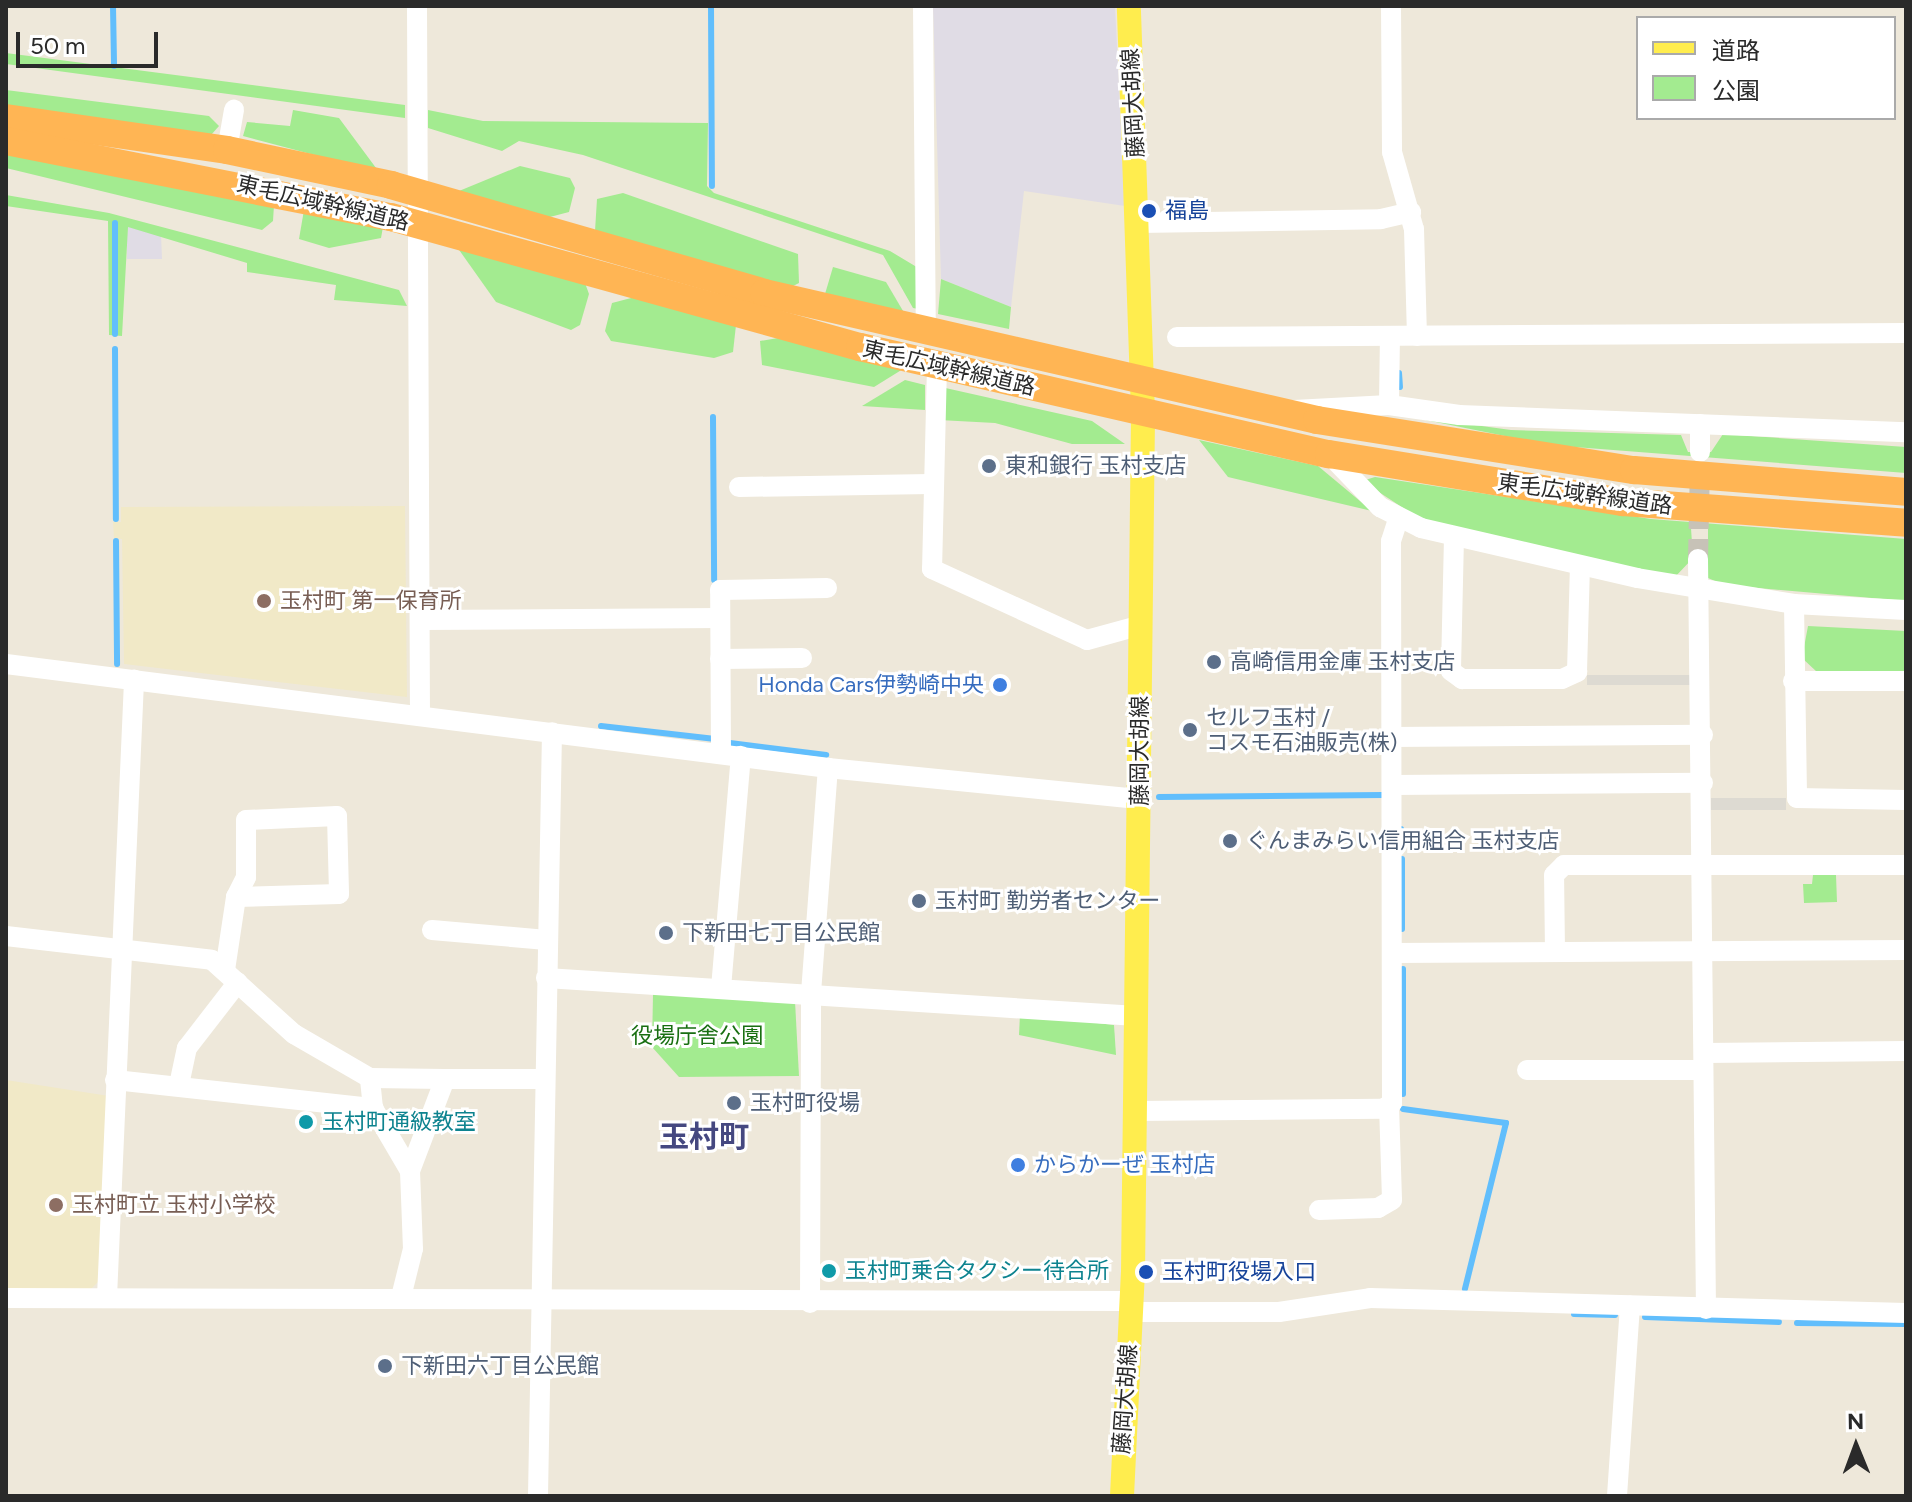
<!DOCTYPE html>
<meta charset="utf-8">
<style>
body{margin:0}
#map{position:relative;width:1912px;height:1502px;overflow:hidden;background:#eee8da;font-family:Figtree,"Noto Sans JP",sans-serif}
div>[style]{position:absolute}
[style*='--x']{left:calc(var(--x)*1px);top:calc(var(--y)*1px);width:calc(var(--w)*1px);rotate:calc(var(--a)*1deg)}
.industrial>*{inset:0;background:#e0dce5}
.education>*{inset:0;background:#f1e9c7}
.green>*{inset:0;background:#a3eb90}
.plaza>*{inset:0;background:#dddad2;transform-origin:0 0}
.stream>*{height:6px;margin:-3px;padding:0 3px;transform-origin:3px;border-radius:3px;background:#61befc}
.minor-tunnel>*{height:20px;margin-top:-10px;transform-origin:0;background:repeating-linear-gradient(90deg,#c7c2b7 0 20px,transparent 0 30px)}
.minor>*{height:20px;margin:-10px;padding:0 10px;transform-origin:10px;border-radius:10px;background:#fff}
.major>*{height:24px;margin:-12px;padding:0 12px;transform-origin:12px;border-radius:12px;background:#ffed4e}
.highway>*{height:28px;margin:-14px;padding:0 14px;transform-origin:14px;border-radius:14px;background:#ffb554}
.dots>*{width:22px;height:22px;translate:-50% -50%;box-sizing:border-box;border:4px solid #fff;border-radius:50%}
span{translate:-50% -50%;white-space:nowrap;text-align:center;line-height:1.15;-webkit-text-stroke:6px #fff;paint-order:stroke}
.street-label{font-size:22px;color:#2a2a2a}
.transit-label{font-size:22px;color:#164399}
.left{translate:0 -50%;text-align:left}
.service-label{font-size:22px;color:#4e5e75}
.education-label{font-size:22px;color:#785e54}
.shop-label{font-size:22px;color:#366cbe}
.right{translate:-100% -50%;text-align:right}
.park-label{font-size:22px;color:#196f12}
.culture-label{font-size:22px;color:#0d838f}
.district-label{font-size:30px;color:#454880;font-weight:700}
.frame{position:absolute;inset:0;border:8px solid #2a2a2a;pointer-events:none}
.legend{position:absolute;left:1636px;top:16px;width:260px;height:104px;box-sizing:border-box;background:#fff;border:2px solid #aaa;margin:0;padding:10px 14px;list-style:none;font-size:24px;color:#2a2a2a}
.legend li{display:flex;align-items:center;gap:16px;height:40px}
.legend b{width:40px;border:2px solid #aaa}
.north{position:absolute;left:1816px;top:1406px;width:80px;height:80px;-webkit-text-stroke:6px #fff;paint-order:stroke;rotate:359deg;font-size:22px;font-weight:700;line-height:32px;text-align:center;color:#2a2a2a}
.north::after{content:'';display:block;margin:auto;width:28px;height:36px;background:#2a2a2a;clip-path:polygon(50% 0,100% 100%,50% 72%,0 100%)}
.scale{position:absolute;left:16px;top:32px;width:142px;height:36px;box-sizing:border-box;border:4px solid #2a2a2a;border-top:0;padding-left:10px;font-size:24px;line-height:28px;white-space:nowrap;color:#2a2a2a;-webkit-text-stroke:6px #fff;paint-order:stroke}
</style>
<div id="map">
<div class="industrial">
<i style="clip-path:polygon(933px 6px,1115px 6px,1125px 206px,1024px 191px,1011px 307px,941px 279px)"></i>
<i style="clip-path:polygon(127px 226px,161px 235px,162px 259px,127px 259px)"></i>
</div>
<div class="education">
<i style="clip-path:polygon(405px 506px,407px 697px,124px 664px,122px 539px,114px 538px,113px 522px,121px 522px,121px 507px)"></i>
<i style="clip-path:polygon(6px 1080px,109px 1096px,102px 1278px,89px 1291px,6px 1289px)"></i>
</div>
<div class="green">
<i style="clip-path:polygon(6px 53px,405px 105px,405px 118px,6px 64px)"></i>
<i style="clip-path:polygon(6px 90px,209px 116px,219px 126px,211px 135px,6px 106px)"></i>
<i style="clip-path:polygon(293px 110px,339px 118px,379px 172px,243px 136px,247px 122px,290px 126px)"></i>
<i style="clip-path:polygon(428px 110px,483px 121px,708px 123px,707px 186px,714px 193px,890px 251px,920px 269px,924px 310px,913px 308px,883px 255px,583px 155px,519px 141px,502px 151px,428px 128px)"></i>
<i style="clip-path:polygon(6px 153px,274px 205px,273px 221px,262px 230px,6px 168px)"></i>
<i style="clip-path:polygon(520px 166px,570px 178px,575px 188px,569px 212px,546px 218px,459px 191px)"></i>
<i style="clip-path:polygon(623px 193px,798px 254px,799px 283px,789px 288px,595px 231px,597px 199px)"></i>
<i style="clip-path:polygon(6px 195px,109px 213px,399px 290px,407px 306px,334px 300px,336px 285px,247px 272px,247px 263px,128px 227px,122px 336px,109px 335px,108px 221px,6px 206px)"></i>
<i style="clip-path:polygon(304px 210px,383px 227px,381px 238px,329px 248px,299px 239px)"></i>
<i style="clip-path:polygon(457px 247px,585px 283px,589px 294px,580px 325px,571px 330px,496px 302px)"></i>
<i style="clip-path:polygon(833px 267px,886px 282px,906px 316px,825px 294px)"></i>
<i style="clip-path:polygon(941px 279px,1011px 307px,1009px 329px,938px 314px)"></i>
<i style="clip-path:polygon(635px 297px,736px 325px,733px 352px,714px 358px,611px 341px,605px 331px,612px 303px)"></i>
<i style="clip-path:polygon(784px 337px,903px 369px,874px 387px,762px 365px,760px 341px)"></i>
<i style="clip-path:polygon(905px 380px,925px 385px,925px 410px,862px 406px)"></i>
<i style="clip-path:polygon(941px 387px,1092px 421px,1125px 444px,1072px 444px,995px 423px,939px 420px)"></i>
<i style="clip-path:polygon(1401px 415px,1511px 430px,1681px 435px,1688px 452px,1711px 452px,1723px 434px,1906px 447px,1906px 473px,1549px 445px)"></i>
<i style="clip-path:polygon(1199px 440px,1318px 466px,1372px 511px,1228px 477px)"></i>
<i style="clip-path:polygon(1375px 477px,1651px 519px,1906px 539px,1906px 601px,1724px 585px,1708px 578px,1708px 528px,1691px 528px,1693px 558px,1675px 577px,1423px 521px,1362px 481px)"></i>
<i style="clip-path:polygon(1808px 626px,1906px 631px,1906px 672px,1817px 672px,1802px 658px)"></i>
<i style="clip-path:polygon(1813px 875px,1836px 875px,1837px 902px,1804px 903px,1803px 884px,1812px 884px)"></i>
<i style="clip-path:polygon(653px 994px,795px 1001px,799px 1076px,679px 1077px,652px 1047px)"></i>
<i style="clip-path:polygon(1020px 1014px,1114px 1025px,1116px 1055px,1019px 1035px)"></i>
</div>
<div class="plaza">
<i style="left:1693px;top:675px;width:10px;height:106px;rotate:90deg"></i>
<i style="left:1711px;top:798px;width:75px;height:12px"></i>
</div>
<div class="stream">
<i style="--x:113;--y:6;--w:60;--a:89"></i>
<i style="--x:711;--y:6;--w:180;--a:89.7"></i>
<i style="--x:115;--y:223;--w:111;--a:90"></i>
<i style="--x:115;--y:349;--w:170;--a:89.7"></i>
<i style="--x:1399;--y:373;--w:14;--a:86"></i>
<i style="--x:713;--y:417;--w:163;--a:89.6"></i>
<i style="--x:116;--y:541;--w:123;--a:89.5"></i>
<i style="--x:601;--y:726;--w:115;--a:6.5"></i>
<i style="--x:730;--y:743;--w:97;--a:7.1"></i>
<i style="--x:1159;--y:797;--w:224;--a:-0.5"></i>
<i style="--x:1401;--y:829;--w:19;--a:87"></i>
<i style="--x:1402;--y:859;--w:70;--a:90"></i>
<i style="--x:1403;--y:969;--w:125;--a:90"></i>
<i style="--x:1403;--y:1109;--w:104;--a:7.7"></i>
<i style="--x:1506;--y:1123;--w:171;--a:103.9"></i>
<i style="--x:1574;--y:1314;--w:41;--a:1.4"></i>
<i style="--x:1645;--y:1317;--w:134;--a:2.1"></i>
<i style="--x:1797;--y:1323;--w:109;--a:0.5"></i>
</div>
<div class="minor-tunnel">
<i style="--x:1698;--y:559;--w:96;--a:-88.8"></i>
</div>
<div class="minor">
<i style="--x:417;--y:6;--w:708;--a:89.76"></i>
<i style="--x:923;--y:6;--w:327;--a:89.5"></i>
<i style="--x:1391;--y:6;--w:146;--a:89.6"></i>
<i style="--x:1392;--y:152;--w:80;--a:74.1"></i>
<i style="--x:1414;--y:229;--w:107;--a:88.4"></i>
<i style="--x:227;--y:150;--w:41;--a:-80.1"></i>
<i style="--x:1138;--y:223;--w:243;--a:-0.9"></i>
<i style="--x:1381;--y:219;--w:31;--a:-13"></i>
<i style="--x:1177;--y:337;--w:729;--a:-0.31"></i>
<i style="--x:937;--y:366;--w:203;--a:91.4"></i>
<i style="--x:932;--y:569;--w:170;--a:24.6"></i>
<i style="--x:1087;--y:640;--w:56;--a:-15.5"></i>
<i style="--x:1389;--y:405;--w:69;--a:-89.2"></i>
<i style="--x:1294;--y:410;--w:95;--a:-3"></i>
<i style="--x:1389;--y:405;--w:71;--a:8.1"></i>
<i style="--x:1459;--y:415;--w:447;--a:2.2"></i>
<i style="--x:1700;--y:452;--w:28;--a:-90"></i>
<i style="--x:1329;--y:454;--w:74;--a:46.1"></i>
<i style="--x:1380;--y:507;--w:46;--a:27.1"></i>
<i style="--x:1421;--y:528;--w:222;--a:13"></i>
<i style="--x:1637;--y:578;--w:159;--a:9.4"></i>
<i style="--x:1794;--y:604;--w:112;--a:3.1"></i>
<i style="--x:739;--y:487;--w:192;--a:-0.9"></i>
<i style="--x:1454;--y:537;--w:134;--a:91.3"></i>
<i style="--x:1451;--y:671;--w:14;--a:36"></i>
<i style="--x:1462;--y:679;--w:100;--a:0"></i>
<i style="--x:1562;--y:679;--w:17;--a:-25"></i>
<i style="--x:1577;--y:672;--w:106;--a:-88.4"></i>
<i style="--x:1698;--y:559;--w:750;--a:89.39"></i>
<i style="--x:1794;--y:604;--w:194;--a:89.1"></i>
<i style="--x:1797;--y:798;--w:109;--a:1.1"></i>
<i style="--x:421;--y:620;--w:299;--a:-0.4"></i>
<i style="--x:720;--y:659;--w:82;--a:-0.7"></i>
<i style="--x:6;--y:664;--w:829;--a:7.21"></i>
<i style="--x:828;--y:768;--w:314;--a:5.7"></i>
<i style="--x:1793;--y:681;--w:113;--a:0"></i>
<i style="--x:1391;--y:737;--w:312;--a:-0.4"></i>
<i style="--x:721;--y:754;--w:164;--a:-90.3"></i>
<i style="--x:720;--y:590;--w:107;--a:-1.1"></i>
<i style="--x:1392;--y:785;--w:311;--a:-0.4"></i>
<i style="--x:432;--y:930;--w:115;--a:5"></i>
<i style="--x:6;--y:936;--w:207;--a:6.6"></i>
<i style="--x:212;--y:960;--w:110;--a:42.1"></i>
<i style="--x:294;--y:1034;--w:88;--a:30.1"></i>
<i style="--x:370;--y:1078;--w:75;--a:0.8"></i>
<i style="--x:1555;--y:952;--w:77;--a:-90.7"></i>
<i style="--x:1554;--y:875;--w:14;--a:-45"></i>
<i style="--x:1564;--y:865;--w:342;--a:0"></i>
<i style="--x:1393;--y:953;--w:513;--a:-0.34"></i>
<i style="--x:225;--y:970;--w:74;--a:-81.4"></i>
<i style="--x:236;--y:897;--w:22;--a:-63"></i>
<i style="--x:246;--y:877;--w:57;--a:-90"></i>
<i style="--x:246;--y:820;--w:91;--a:-2.5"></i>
<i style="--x:337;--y:816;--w:78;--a:88.5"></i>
<i style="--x:339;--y:894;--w:103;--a:178.3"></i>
<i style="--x:546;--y:978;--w:592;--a:3.68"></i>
<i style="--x:721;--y:988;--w:233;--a:-85.1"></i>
<i style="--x:1704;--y:1053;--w:202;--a:-0.6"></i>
<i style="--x:1527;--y:1070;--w:176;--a:0"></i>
<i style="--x:115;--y:1080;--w:260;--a:6.2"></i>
<i style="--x:373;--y:1108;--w:30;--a:-96"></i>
<i style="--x:179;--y:1085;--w:38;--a:-78"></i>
<i style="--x:187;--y:1048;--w:83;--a:-52.3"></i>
<i style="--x:373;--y:1108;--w:73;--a:59.6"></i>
<i style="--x:1136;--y:1111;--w:247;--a:-0.5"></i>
<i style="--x:1383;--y:1109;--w:11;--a:-34"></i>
<i style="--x:1392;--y:1103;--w:562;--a:-90.1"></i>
<i style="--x:1391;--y:541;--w:23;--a:-72"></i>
<i style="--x:1319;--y:1210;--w:59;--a:-1.9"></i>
<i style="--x:1378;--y:1208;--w:16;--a:-30"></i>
<i style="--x:1392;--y:1200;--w:93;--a:-91.8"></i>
<i style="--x:107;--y:1297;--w:618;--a:-87.49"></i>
<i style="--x:401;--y:1297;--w:49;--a:-76"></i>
<i style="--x:413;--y:1249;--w:78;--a:-92.2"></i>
<i style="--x:410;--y:1171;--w:98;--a:-69.2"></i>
<i style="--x:445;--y:1079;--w:100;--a:0"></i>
<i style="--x:6;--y:1298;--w:1126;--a:0.15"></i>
<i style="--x:810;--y:1303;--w:310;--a:-89.8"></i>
<i style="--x:811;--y:993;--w:226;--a:-85.7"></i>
<i style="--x:1131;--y:1312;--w:148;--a:0"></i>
<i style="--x:1279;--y:1312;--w:92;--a:-8.7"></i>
<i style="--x:1370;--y:1298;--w:536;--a:1.6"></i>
<i style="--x:538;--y:1496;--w:764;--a:-88.95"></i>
<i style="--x:1617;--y:1496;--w:191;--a:-86.1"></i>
</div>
<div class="major">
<i style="--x:1122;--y:1496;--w:223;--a:-87.2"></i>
<i style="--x:1133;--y:1273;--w:860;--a:-89.33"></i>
<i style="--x:1143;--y:413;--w:407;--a:-92"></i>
</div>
<div class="highway">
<i style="--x:6;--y:118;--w:223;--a:8.2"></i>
<i style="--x:227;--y:150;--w:168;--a:12"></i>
<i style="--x:391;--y:185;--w:388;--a:16.1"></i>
<i style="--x:764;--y:293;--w:567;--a:12.93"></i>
<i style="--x:1317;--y:420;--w:321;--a:9"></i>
<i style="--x:1634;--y:470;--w:273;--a:4.6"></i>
<i style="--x:6;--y:141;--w:392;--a:11.2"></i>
<i style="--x:391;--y:217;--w:487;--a:15.5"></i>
<i style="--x:860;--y:347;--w:481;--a:12.9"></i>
<i style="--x:1329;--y:454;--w:298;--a:9.3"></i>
<i style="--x:1623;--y:502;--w:284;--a:4.2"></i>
</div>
<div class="dots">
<i style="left:1149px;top:211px;background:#1a4fb4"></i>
<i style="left:989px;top:466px;background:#5c6f8a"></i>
<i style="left:264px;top:601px;background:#8d6e63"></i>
<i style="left:1214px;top:662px;background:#5c6f8a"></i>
<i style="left:1000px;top:685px;background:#3f7fe0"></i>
<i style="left:1190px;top:730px;background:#5c6f8a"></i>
<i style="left:1230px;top:841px;background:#5c6f8a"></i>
<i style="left:919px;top:901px;background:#5c6f8a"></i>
<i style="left:666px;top:933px;background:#5c6f8a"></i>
<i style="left:734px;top:1103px;background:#5c6f8a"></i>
<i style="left:306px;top:1122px;background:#0f9aa8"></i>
<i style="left:1018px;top:1165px;background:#3f7fe0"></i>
<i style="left:56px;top:1205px;background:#8d6e63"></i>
<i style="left:829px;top:1271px;background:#0f9aa8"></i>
<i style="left:1146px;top:1272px;background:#1a4fb4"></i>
<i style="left:385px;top:1366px;background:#5c6f8a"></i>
</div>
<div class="street-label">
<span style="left:1133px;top:103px;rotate:-93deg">藤岡大胡線</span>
<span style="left:323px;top:203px;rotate:13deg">東毛広域幹線道路</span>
<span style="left:949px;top:368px;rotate:13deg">東毛広域幹線道路</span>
<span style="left:1585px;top:494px;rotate:8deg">東毛広域幹線道路</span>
<span style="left:1140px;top:751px;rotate:-90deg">藤岡大胡線</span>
<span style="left:1125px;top:1399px;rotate:-86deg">藤岡大胡線</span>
</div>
<div class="transit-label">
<span class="left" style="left:1165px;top:211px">福島</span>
<span class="left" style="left:1162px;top:1272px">玉村町役場入口</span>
</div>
<div class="service-label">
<span class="left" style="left:1005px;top:466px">東和銀行 玉村支店</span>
<span class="left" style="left:1230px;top:662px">高崎信用金庫 玉村支店</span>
<span class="left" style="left:1206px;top:730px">セルフ玉村 /<br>コスモ石油販売(株)</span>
<span class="left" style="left:1246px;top:841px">ぐんまみらい信用組合 玉村支店</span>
<span class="left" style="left:935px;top:901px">玉村町 勤労者センター</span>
<span class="left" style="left:682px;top:933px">下新田七丁目公民館</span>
<span class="left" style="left:750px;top:1103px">玉村町役場</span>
<span class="left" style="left:401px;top:1366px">下新田六丁目公民館</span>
</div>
<div class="education-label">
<span class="left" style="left:280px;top:601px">玉村町 第一保育所</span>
<span class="left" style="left:72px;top:1205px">玉村町立 玉村小学校</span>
</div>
<div class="shop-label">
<span class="right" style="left:984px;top:685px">Honda Cars伊勢崎中央</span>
<span class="left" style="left:1034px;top:1165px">からかーぜ 玉村店</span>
</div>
<div class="park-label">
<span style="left:697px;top:1036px">役場庁舎公園</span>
</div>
<div class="culture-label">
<span class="left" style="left:322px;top:1122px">玉村町通級教室</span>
<span class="left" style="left:845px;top:1271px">玉村町乗合タクシー待合所</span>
</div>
<div class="district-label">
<span style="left:704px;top:1137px">玉村町</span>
</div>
<div class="frame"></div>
<ul class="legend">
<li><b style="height:10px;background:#ffed4e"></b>道路</li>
<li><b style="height:22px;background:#a3eb90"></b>公園</li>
</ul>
<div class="north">N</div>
<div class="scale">50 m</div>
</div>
